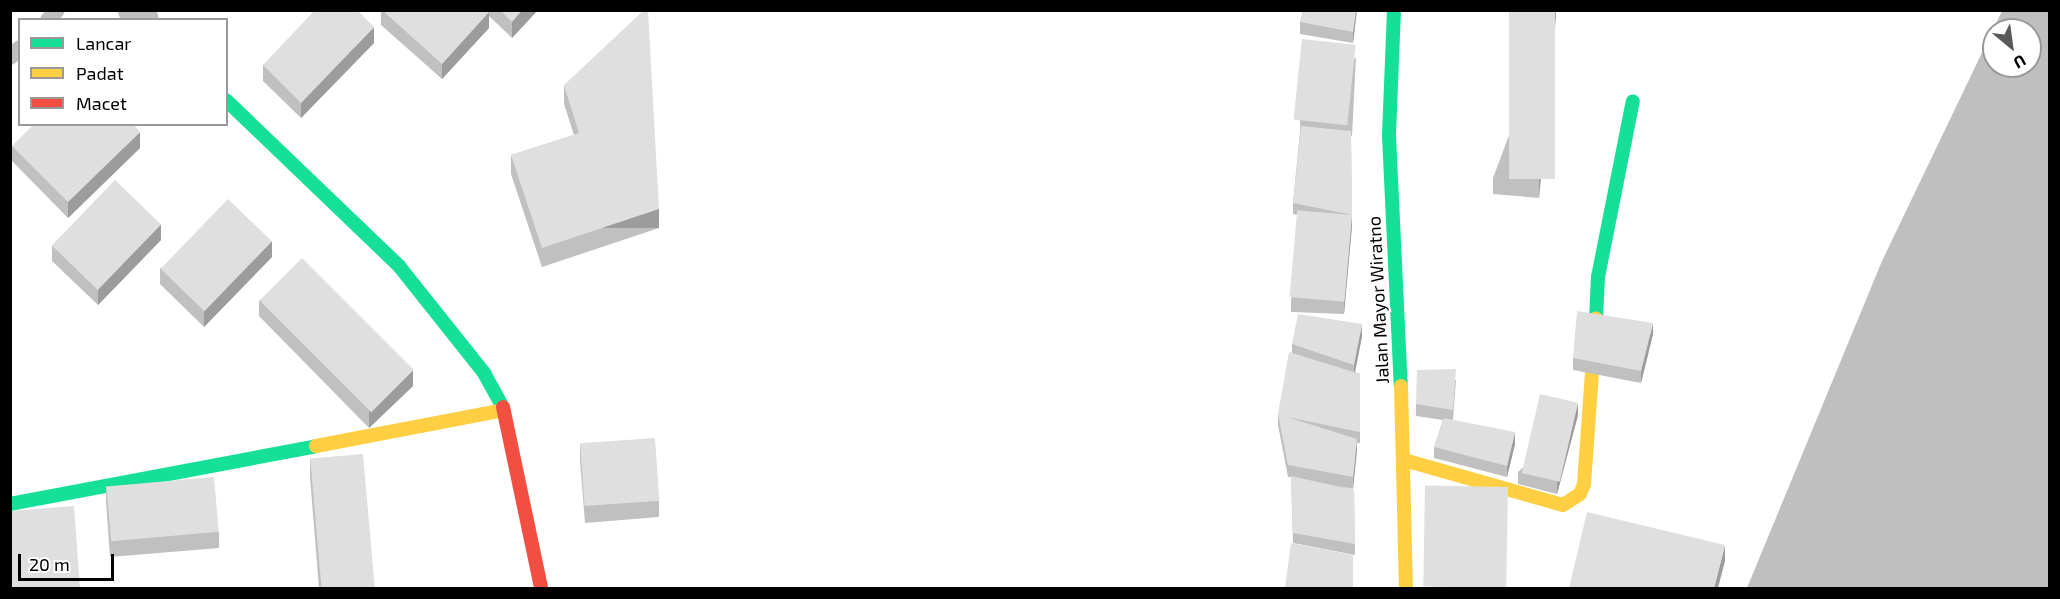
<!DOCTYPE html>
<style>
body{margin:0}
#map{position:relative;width:2060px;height:599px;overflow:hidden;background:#fff;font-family:"Exo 2",sans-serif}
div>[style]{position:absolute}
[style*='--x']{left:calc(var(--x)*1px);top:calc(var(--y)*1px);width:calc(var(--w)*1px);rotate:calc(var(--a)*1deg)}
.water>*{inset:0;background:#bfbfbf}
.lane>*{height:16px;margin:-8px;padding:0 8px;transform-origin:8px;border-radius:8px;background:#bebebe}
.street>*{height:32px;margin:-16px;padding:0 16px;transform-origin:16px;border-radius:16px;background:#bebebe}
.fast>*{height:14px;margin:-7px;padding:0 7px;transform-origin:7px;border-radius:7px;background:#16e098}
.slow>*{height:14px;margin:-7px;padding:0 7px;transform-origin:7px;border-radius:7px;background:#ffcf43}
.jam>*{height:14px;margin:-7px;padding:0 7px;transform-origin:7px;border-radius:7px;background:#f24e42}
.wall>*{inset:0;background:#c0c0c0}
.shaded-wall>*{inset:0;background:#9c9c9c;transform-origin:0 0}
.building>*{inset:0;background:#dfdfdf;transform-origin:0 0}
span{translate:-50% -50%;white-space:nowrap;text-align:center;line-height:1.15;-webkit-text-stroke:4.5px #fff;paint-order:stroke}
.street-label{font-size:18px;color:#000}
.frame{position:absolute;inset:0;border:12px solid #000;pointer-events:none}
.legend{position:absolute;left:18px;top:18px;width:210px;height:108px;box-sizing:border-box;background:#fff;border:2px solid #999;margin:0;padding:8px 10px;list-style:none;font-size:18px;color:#000}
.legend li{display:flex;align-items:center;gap:12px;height:30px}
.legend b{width:30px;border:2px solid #999}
.north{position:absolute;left:1982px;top:18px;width:60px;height:60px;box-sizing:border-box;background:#fff;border:2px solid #999;border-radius:50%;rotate:151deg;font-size:16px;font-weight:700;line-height:24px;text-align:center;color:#000}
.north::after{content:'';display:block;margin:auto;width:21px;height:27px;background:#595959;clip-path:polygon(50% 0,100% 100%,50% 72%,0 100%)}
.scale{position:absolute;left:18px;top:554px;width:96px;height:27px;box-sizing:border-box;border:3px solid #000;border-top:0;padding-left:8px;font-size:18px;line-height:21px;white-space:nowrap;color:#000;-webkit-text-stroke:4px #fff;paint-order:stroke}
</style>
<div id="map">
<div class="water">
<i style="clip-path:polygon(evenodd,2002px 11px,2049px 11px,2049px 588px,1747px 588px,1882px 261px,2002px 11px,1994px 30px,2030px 30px,2030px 66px,1994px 66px,1994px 30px)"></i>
</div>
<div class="lane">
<i style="--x:48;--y:20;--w:13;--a:-48"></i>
<i style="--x:10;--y:57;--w:13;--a:-42"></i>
</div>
<div class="street">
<i style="--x:134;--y:10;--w:13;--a:48"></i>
</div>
<div class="fast">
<i style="--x:1394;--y:10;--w:126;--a:92.3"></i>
<i style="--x:1389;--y:136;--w:250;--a:87.3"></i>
<i style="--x:226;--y:100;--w:240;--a:43.8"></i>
<i style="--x:399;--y:266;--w:137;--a:51.5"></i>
<i style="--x:484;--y:373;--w:39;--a:61"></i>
<i style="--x:1596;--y:318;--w:41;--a:-87.2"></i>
<i style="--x:1598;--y:277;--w:179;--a:-78.8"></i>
<i style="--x:10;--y:504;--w:311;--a:-10.7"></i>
</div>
<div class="slow">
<i style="--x:1401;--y:386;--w:202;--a:88.6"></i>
<i style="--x:316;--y:446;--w:191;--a:-10.8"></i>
<i style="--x:1404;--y:460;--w:165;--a:15.8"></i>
<i style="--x:1563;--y:505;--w:20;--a:-33"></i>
<i style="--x:1580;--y:494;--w:11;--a:-68"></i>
<i style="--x:1584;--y:484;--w:166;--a:-85.9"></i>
</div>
<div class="jam">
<i style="--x:503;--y:407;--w:185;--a:78.1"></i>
</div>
<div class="wall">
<i style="clip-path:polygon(381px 10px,538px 10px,512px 38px,489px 16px,489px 28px,442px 79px,381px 25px)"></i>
<i style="clip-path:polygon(1303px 10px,1357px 10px,1353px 43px,1300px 34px,1300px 22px)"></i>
<i style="clip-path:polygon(1556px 10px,1539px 198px,1493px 194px,1493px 178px)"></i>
<i style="clip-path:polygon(374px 43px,301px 118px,263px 81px,263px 65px)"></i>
<i style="clip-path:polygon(1356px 57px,1352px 136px,1351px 136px,1352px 226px,1344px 314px,1291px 312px,1291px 300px,1307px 217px,1293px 214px,1293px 203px,1300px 132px,1300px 120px)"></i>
<i style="clip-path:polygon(564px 85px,659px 228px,542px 267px,511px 174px,511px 155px,574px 135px,564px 104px)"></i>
<i style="clip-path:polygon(12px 146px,140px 148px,68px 218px,12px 161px)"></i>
<i style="clip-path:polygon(161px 240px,98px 305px,52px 261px,52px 245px)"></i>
<i style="clip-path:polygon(272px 257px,204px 327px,160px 284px,160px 268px)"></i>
<i style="clip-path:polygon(259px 300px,413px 386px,369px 428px,259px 316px)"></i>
<i style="clip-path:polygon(1653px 334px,1641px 383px,1573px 370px,1573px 358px)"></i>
<i style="clip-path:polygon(1362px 336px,1355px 372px,1360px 374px,1360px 443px,1357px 443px,1353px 489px,1338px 486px,1354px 490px,1355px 555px,1293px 543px,1291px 477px,1288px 477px,1278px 425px,1278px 414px,1292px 353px,1292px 344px)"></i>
<i style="clip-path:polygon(1456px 380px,1453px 420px,1515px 444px,1507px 477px,1434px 458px,1434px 447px,1443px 420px,1416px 416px,1416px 404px)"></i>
<i style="clip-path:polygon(1578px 415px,1557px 494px,1518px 484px,1518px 472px)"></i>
<i style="clip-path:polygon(580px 444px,659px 501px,659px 517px,585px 523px,580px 460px)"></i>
<i style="clip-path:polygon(310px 458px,374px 588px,319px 588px,310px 477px)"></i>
<i style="clip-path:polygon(106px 486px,219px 532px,219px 548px,110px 557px,106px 501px)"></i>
</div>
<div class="shaded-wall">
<i style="clip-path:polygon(522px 10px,538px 10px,512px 38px,512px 22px)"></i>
<i style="clip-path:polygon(1356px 10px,1357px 10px,1353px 43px,1353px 32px)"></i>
<i style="clip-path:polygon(1555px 10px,1556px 10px,1556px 17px,1539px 198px,1539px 182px)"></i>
<i style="clip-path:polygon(489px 12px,489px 28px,442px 79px,442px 64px)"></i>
<i style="clip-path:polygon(374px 27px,374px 43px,301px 118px,301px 103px)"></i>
<i style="clip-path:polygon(140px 132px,140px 148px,68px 218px,68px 202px)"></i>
<i style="left:659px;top:209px;width:19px;height:123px;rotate:90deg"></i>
<i style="clip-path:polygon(1352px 215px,1352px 226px,1344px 314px,1344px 302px)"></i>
<i style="clip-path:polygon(161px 224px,161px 240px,98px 305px,98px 289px)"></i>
<i style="clip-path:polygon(272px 241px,272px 257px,204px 327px,204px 311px)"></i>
<i style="clip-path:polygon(1653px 323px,1653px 334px,1641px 383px,1641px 371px)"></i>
<i style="clip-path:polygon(1362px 324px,1362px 336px,1354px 377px,1354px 365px)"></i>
<i style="clip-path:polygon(413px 370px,413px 386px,369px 428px,369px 412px)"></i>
<i style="clip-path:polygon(1578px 403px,1578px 415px,1557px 494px,1557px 482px)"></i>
<i style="clip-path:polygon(1515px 432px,1515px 444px,1507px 477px,1507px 466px)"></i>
<i style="clip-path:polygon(1357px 439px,1357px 451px,1353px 489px,1353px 477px)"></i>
<i style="clip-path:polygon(1725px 545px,1725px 561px,1718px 588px,1714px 588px)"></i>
</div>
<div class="building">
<i style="clip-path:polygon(315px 10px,357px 10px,374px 27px,301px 103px,263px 65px)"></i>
<i style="clip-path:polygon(382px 10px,487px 10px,489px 12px,442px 64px)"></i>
<i style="clip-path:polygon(500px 10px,522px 10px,512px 22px)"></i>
<i style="clip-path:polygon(644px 10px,648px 10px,659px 209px,542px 248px,511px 155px,579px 133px,564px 85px)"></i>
<i style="clip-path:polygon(1303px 10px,1356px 10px,1353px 32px,1300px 22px)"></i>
<i style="left:1509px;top:10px;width:46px;height:169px"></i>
<i style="left:1302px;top:39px;width:54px;height:81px;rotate:6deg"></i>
<i style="clip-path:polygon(34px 124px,133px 124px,140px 132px,68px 202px,12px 146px)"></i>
<i style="clip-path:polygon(1301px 126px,1351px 131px,1352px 215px,1293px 203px)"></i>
<i style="left:115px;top:180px;width:64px;height:91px;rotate:44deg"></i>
<i style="left:228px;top:199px;width:61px;height:97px;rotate:44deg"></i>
<i style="left:1352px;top:215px;width:87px;height:55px;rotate:95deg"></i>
<i style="left:302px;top:258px;width:158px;height:60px;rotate:45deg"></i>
<i style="clip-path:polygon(1577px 311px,1653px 323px,1641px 371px,1573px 358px)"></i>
<i style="clip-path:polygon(1298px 314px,1362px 324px,1354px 365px,1292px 344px)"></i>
<i style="clip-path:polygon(1289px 352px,1360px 374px,1360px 432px,1287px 417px,1357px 439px,1353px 477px,1288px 465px,1278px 414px)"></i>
<i style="clip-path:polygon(1456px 369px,1453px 410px,1416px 404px,1417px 370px)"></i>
<i style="left:1540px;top:394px;width:39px;height:81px;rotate:13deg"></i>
<i style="clip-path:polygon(1444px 418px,1515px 432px,1507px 466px,1434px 447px)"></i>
<i style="left:655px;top:438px;width:63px;height:75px;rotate:86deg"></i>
<i style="left:363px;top:454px;width:134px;height:53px;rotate:85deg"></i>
<i style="clip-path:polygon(1291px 476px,1354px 490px,1355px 544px,1293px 533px)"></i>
<i style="left:214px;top:477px;width:55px;height:108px;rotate:85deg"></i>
<i style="left:1508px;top:487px;width:101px;height:83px;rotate:91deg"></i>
<i style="clip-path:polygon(74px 506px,80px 588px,10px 588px,10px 511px)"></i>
<i style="clip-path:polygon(1587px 512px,1725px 545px,1714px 588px,1569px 588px)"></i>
<i style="clip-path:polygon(1291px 543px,1353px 555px,1353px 588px,1285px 588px)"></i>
</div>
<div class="street-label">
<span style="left:1378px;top:300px;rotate:-93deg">Jalan Mayor Wiratno</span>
</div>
<div class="frame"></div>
<ul class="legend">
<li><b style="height:8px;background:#16e098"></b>Lancar</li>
<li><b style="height:8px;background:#ffcf43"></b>Padat</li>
<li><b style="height:8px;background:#f24e42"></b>Macet</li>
</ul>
<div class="north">U</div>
<div class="scale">20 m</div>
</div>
